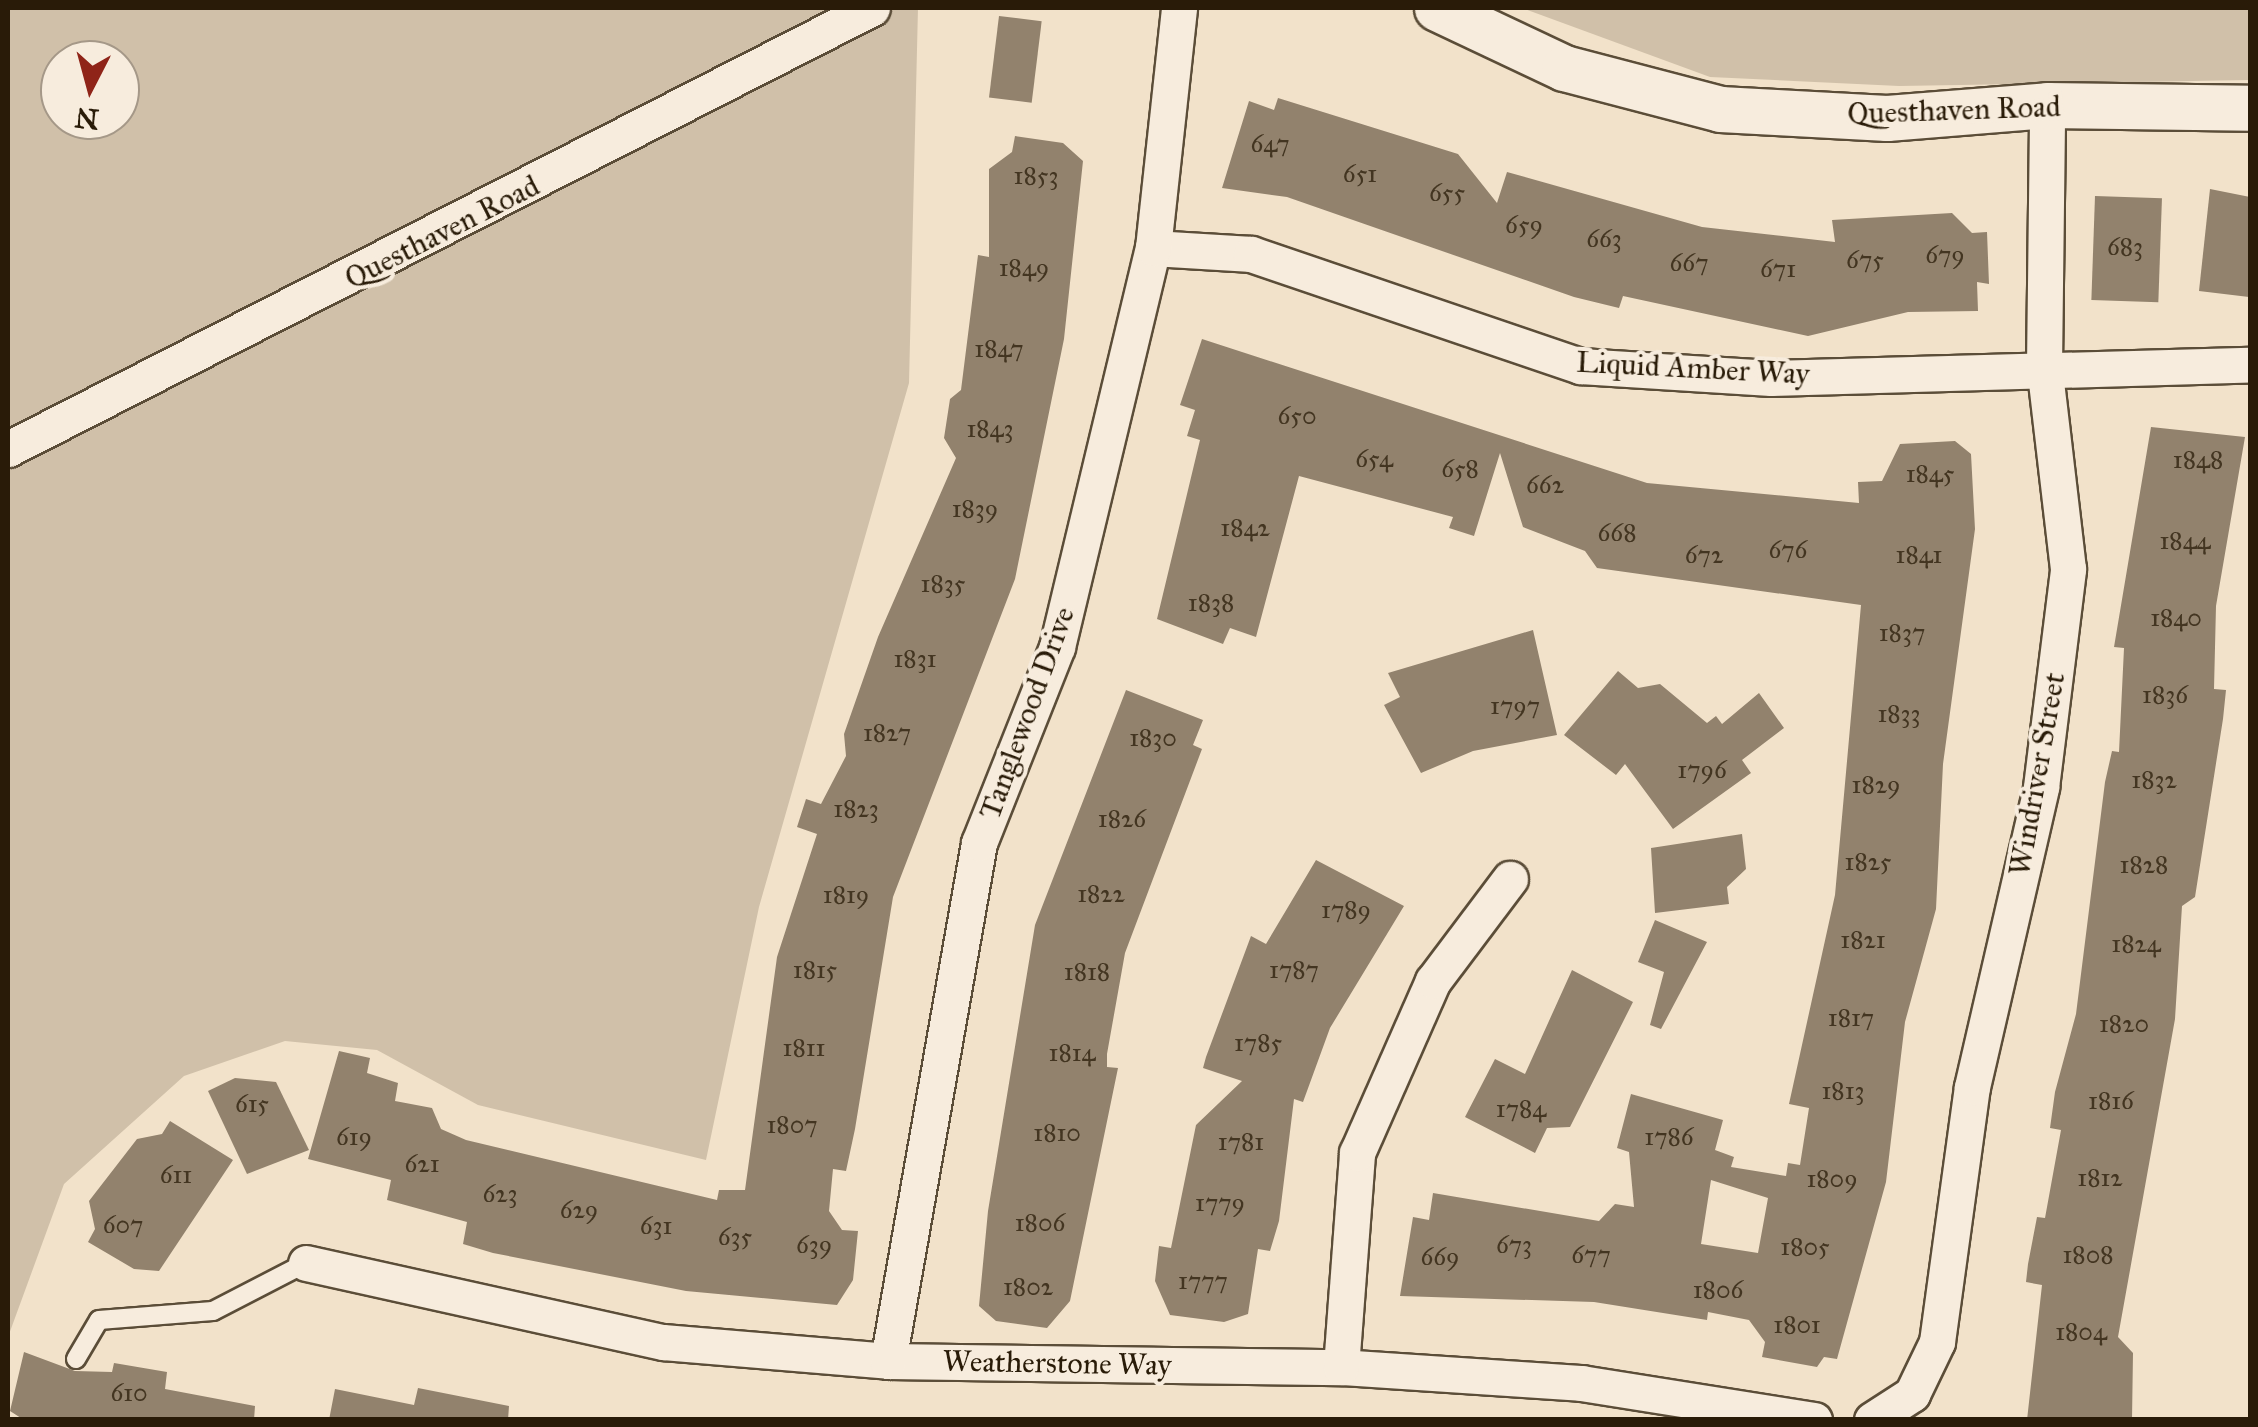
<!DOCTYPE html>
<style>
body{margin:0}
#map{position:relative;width:2258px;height:1427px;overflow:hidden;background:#f2e2ca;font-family:"IM FELL Great Primer",serif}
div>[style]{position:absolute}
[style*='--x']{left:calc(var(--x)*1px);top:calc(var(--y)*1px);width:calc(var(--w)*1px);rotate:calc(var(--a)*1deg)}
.green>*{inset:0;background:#d0c0a9}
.building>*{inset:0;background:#92826d;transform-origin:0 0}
.roads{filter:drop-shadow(2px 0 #5b4d38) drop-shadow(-2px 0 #5b4d38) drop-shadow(0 2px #5b4d38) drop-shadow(0 -2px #5b4d38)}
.service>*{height:18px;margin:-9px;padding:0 9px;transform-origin:9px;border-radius:9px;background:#f7ecdd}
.minor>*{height:35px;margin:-17.5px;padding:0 17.5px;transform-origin:17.5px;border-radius:17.5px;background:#f7ecdd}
.tertiary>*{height:45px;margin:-22.5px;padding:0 22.5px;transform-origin:22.5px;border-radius:22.5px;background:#f7ecdd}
span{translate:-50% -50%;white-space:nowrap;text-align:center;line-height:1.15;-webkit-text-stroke:8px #f7ecdd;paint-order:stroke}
.number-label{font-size:25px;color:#433521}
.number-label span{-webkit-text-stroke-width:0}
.street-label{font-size:30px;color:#291b08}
.frame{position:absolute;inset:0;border:10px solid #291b08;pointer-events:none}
.north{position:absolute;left:40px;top:40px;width:100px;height:100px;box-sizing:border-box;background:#f7ecdd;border:2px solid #a59888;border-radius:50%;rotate:186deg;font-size:28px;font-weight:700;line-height:40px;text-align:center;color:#291b08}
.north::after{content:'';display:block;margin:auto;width:35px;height:45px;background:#8f2418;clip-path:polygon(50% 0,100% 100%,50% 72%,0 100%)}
</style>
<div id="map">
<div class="green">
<i style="clip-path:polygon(evenodd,8px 8px,918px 8px,909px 383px,759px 907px,706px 1160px,478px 1105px,377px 1050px,285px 1041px,184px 1076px,64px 1184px,8px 1337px,8px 8px,60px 60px,120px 60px,120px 120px,60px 120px,60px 60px)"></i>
<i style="clip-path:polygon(1522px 8px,2250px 8px,2250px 80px,1899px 86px,1710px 77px)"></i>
</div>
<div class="building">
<i style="left:999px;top:16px;width:43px;height:82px;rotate:7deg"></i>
<i style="clip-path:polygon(1278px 98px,1458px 154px,1497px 203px,1507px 172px,1702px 227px,1835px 242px,1832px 220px,1952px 213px,1972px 233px,1987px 232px,1989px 284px,1977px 282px,1978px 311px,1908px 312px,1808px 336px,1623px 296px,1619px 308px,1574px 297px,1287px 197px,1222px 188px,1249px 101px,1274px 110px)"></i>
<i style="clip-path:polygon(1015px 136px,1063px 143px,1083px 161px,1064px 339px,1015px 579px,893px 897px,855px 1129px,846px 1171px,833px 1169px,829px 1211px,842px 1230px,858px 1231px,853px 1280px,837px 1305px,686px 1291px,493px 1253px,463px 1244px,467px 1222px,387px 1200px,391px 1180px,308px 1159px,339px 1051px,370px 1058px,367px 1073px,398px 1083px,395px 1101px,432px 1108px,441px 1129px,466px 1140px,717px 1200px,719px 1190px,745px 1190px,777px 957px,817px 834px,797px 827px,806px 799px,821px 804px,846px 756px,844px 734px,878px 637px,956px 458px,944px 438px,950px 399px,961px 390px,978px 255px,989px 257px,989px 169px,1012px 152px)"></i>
<i style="clip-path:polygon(2210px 189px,2250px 197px,2249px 297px,2199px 291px)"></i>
<i style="left:2095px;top:196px;width:67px;height:104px;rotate:2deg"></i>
<i style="clip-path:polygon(evenodd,1202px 339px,1647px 483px,1859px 503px,1858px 482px,1882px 481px,1900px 444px,1955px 441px,1971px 454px,1975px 529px,1943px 764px,1936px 909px,1905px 1022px,1886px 1182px,1837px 1359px,1824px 1357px,1817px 1367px,1762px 1357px,1765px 1342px,1749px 1320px,1708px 1312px,1707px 1320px,1594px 1302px,1400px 1296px,1413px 1217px,1429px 1220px,1433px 1193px,1599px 1221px,1615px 1204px,1634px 1207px,1629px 1152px,1617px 1148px,1631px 1094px,1723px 1120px,1715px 1150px,1734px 1157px,1731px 1167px,1786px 1176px,1788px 1163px,1800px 1165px,1809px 1108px,1789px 1104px,1835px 895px,1861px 605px,1597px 568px,1585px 551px,1523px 527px,1500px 453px,1474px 536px,1449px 528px,1453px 517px,1299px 476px,1256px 637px,1230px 628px,1223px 644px,1157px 619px,1200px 440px,1187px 436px,1195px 410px,1180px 405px,1202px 339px,1711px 1180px,1768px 1198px,1758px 1253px,1701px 1244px,1711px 1180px)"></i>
<i style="clip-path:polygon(2151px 427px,2245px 437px,2216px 606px,2214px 689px,2226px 690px,2223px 719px,2195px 897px,2182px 906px,2175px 1019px,2118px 1337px,2133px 1353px,2132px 1420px,2027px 1420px,2042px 1285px,2026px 1282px,2028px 1264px,2037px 1217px,2045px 1218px,2061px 1130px,2050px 1128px,2055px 1092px,2076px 1014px,2105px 782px,2112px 751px,2119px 752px,2124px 648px,2114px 647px)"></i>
<i style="clip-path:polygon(1533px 630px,1557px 735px,1473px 751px,1421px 773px,1384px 705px,1400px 697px,1388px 673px)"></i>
<i style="clip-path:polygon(1618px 671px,1638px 688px,1660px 684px,1707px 723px,1716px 716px,1722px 724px,1759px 693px,1784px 728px,1742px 760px,1751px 773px,1673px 829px,1625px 764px,1616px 775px,1564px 735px)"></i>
<i style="clip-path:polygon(1126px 690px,1203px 720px,1193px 745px,1202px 749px,1125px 953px,1107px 1054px,1107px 1067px,1118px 1068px,1070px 1301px,1047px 1328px,996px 1321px,979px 1306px,988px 1211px,1035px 925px)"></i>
<i style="clip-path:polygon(1742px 834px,1746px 869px,1727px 887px,1729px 904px,1655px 913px,1651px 848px)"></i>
<i style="clip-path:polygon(1316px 860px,1404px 906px,1330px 1028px,1303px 1102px,1294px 1099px,1279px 1221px,1270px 1251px,1258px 1249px,1248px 1314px,1224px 1322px,1170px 1315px,1155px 1281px,1159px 1246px,1171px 1248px,1196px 1125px,1242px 1081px,1203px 1068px,1206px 1057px,1251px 936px,1266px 944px)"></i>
<i style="clip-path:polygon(1655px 920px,1707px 942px,1661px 1029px,1650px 1025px,1664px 972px,1638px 962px)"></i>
<i style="clip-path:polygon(1572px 970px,1633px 1002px,1570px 1127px,1547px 1128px,1535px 1153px,1465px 1117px,1495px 1059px,1525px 1074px)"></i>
<i style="clip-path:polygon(235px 1078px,276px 1082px,309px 1150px,247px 1174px,208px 1091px)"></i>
<i style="clip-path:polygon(170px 1121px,233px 1160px,159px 1271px,134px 1269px,88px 1242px,95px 1229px,89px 1201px,137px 1139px,162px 1134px)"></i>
<i style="clip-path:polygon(24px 1352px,75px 1371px,112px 1372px,114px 1363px,167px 1372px,165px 1389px,255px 1406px,254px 1420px,24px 1420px,10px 1411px)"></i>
<i style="clip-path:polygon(418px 1388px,509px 1406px,508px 1420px,329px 1420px,335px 1389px,414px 1405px)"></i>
</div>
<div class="roads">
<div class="service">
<i style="--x:76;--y:1359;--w:45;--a:-59.5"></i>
<i style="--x:99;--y:1320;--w:114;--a:-4.5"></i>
<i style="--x:213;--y:1311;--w:105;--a:-27.3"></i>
</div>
<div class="minor">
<i style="--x:1153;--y:248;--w:98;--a:3.5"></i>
<i style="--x:1251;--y:254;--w:348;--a:18.8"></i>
<i style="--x:1580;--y:366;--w:191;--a:3.6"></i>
<i style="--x:1771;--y:378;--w:479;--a:-1.6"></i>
<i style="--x:8;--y:449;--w:970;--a:-27.04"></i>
<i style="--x:306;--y:1263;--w:366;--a:12.5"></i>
<i style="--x:663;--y:1342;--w:226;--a:4.8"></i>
<i style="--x:888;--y:1361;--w:453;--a:0.8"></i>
<i style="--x:1341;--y:1367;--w:241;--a:3.8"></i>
<i style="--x:1581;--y:1383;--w:236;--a:9"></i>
<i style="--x:888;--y:1361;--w:526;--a:-80.04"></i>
<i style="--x:979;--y:843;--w:211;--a:-68.3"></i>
<i style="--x:1057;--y:647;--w:410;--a:-76.5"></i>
<i style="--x:1153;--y:248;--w:241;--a:-83.8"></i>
<i style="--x:1341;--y:1367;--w:215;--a:-85.7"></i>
<i style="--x:1357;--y:1153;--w:188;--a:-66.2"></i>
<i style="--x:1433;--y:981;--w:128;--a:-53"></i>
<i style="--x:1872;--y:1420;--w:48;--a:-33"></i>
<i style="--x:1912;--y:1394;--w:58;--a:-64.3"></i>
<i style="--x:1937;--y:1342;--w:257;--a:-82.2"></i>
<i style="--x:1972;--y:1087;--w:308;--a:-77"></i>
<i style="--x:2041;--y:787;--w:220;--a:-82.9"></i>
<i style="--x:2068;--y:569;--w:204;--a:-96.7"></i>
<i style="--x:2044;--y:366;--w:261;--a:-89.3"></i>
</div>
<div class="tertiary">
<i style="--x:1437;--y:8;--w:140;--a:25.3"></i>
<i style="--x:1564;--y:68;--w:161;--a:14.7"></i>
<i style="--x:1720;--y:109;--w:167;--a:3.1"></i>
<i style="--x:1887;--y:118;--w:161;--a:-4.6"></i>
<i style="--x:2047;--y:105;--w:203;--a:0.8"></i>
</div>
</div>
<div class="number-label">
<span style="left:1270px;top:144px">647</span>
<span style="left:1360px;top:174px">651</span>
<span style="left:1036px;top:176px">1853</span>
<span style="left:1447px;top:193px">655</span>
<span style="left:1524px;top:225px">659</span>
<span style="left:1604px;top:239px">663</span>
<span style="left:2125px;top:247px">683</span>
<span style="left:1945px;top:255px">679</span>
<span style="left:1865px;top:260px">675</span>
<span style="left:1689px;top:263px">667</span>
<span style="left:1024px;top:268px">1849</span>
<span style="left:1778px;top:269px">671</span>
<span style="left:999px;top:349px">1847</span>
<span style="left:1297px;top:416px">650</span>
<span style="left:990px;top:429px">1843</span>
<span style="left:1374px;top:459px">654</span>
<span style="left:2198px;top:460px">1848</span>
<span style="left:1460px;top:469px">658</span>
<span style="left:1930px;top:474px">1845</span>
<span style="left:1545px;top:485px">662</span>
<span style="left:975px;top:509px">1839</span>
<span style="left:1245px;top:528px">1842</span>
<span style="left:1617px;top:533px">668</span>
<span style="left:2185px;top:541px">1844</span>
<span style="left:1788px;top:550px">676</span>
<span style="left:1704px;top:555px">672</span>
<span style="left:1919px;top:555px">1841</span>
<span style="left:943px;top:584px">1835</span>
<span style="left:1211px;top:603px">1838</span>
<span style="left:2176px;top:618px">1840</span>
<span style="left:1902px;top:633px">1837</span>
<span style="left:915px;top:659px">1831</span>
<span style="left:2165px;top:695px">1836</span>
<span style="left:1515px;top:706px">1797</span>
<span style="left:1899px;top:714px">1833</span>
<span style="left:887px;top:733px">1827</span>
<span style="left:1153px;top:738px">1830</span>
<span style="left:1702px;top:770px">1796</span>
<span style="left:2154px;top:780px">1832</span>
<span style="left:1876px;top:785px">1829</span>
<span style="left:856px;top:809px">1823</span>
<span style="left:1122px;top:819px">1826</span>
<span style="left:1868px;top:862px">1825</span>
<span style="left:2144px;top:865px">1828</span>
<span style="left:1101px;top:894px">1822</span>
<span style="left:846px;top:895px">1819</span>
<span style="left:1346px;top:910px">1789</span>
<span style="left:1863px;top:940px">1821</span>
<span style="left:2136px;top:944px">1824</span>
<span style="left:815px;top:970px">1815</span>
<span style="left:1294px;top:970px">1787</span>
<span style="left:1087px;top:972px">1818</span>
<span style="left:1851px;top:1018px">1817</span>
<span style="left:2124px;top:1024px">1820</span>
<span style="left:1258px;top:1043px">1785</span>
<span style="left:804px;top:1048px">1811</span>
<span style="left:1072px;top:1053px">1814</span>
<span style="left:1843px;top:1091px">1813</span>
<span style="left:2111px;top:1101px">1816</span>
<span style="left:252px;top:1104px">615</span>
<span style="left:1521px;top:1109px">1784</span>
<span style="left:792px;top:1125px">1807</span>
<span style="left:1057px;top:1133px">1810</span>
<span style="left:354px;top:1137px">619</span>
<span style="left:1669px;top:1137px">1786</span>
<span style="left:1241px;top:1142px">1781</span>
<span style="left:422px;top:1164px">621</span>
<span style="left:176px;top:1175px">611</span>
<span style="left:2100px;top:1178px">1812</span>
<span style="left:1832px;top:1179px">1809</span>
<span style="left:500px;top:1194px">623</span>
<span style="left:1220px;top:1203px">1779</span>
<span style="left:579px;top:1210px">629</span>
<span style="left:1040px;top:1223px">1806</span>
<span style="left:123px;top:1225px">607</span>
<span style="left:656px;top:1226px">631</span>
<span style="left:735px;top:1237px">635</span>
<span style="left:814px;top:1245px">639</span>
<span style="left:1514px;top:1245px">673</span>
<span style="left:1805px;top:1247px">1805</span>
<span style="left:1591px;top:1255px">677</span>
<span style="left:2088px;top:1255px">1808</span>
<span style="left:1440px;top:1257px">669</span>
<span style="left:1203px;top:1281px">1777</span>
<span style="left:1028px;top:1287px">1802</span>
<span style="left:1718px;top:1290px">1806</span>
<span style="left:1797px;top:1325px">1801</span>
<span style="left:2081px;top:1332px">1804</span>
<span style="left:129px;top:1393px">610</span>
</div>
<div class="street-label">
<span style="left:1954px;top:110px;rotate:-2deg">Questhaven Road</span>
<span style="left:442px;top:232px;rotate:-27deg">Questhaven Road</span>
<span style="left:1693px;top:368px;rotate:3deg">Liquid Amber Way</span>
<span style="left:1027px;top:713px;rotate:-70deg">Tanglewood Drive</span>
<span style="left:2037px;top:774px;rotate:-80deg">Windriver Street</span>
<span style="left:1057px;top:1363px;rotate:1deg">Weatherstone Way</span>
</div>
<div class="frame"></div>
<div class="north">N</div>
</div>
